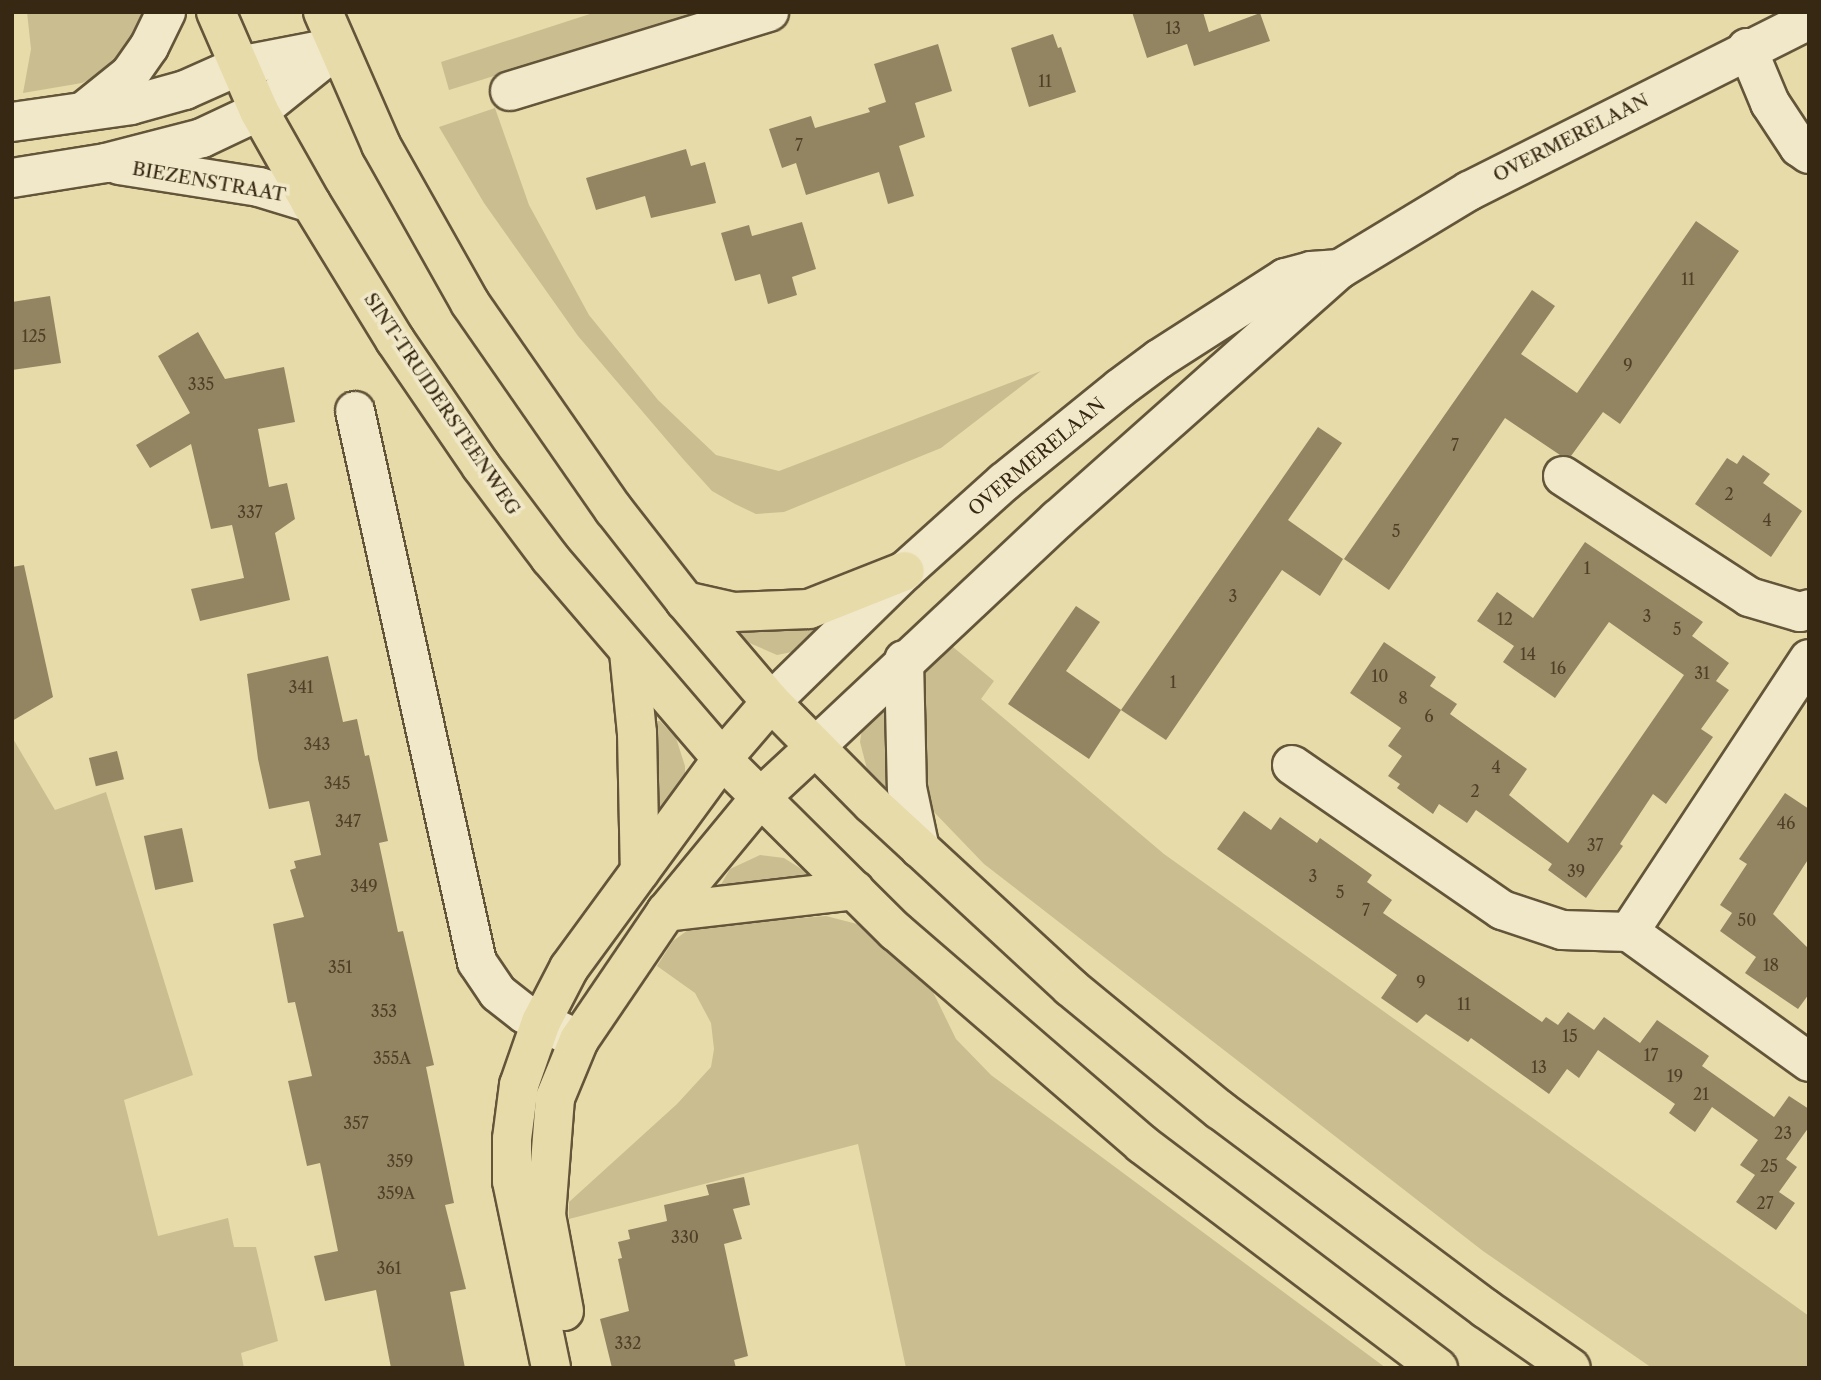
<!DOCTYPE html>
<style>
body{margin:0}
#map{position:relative;width:1821px;height:1380px;overflow:hidden;background:#e8dbaa;font-family:"Libre Caslon Text",serif}
div>[style]{position:absolute}
[style*='--x']{left:calc(var(--x)*1px);top:calc(var(--y)*1px);width:calc(var(--w)*1px);rotate:calc(var(--a)*1deg)}
.green>*{inset:0;background:#cabd90}
.building>*{inset:0;background:#938562;transform-origin:0 0}
.roads{filter:drop-shadow(2px 0 #635539) drop-shadow(-2px 0 #635539) drop-shadow(0 2px #635539) drop-shadow(0 -2px #635539)}
.minor>*{height:38px;margin:-19px;padding:0 19px;transform-origin:19px;border-radius:19px;background:#f0e8c8}
.major>*{height:38px;margin:-19px;padding:0 19px;transform-origin:19px;border-radius:19px;background:#e8dbaa}
.highway>*{height:38px;margin:-19px;padding:0 19px;transform-origin:19px;border-radius:19px;background:#e8dbaa}
span{translate:-50% -50%;white-space:nowrap;text-align:center;line-height:1.15;-webkit-text-stroke:7px #f0e8c8;paint-order:stroke}
.number-label{font-size:16px;color:#4e3f27}
.number-label span{-webkit-text-stroke-width:0}
.street-label{font-size:19px;color:#372813}
.frame{position:absolute;inset:0;border:14px solid #372813;pointer-events:none}
</style>
<div id="map">
<div class="green">
<i style="clip-path:polygon(27px 12px,152px 12px,120px 64px,82px 83px,23px 93px,31px 49px)"></i>
<i style="clip-path:polygon(596px 12px,699px 12px,449px 90px,441px 62px)"></i>
<i style="clip-path:polygon(495px 108px,529px 205px,589px 315px,658px 400px,716px 455px,779px 471px,1041px 371px,941px 448px,784px 512px,756px 514px,735px 504px,712px 491px,683px 459px,578px 336px,484px 203px,439px 127px)"></i>
<i style="clip-path:polygon(825px 621px,828px 628px,802px 650px,777px 655px,745px 641px,731px 626px)"></i>
<i style="clip-path:polygon(947px 642px,994px 681px,981px 699px,1164px 854px,1809px 1316px,1809px 1368px,1652px 1368px,1483px 1251px,984px 864px,931px 809px,919px 767px,920px 663px)"></i>
<i style="clip-path:polygon(890px 692px,891px 783px,886px 787px,868px 773px,860px 742px,862px 729px)"></i>
<i style="clip-path:polygon(653px 721px,660px 721px,676px 738px,685px 766px,685px 780px,653px 832px)"></i>
<i style="clip-path:polygon(12px 737px,55px 810px,106px 792px,193px 1075px,124px 1100px,158px 1236px,228px 1218px,234px 1247px,256px 1247px,278px 1341px,241px 1353px,244px 1368px,12px 1368px)"></i>
<i style="clip-path:polygon(760px 855px,784px 858px,814px 877px,719px 888px,730px 869px)"></i>
<i style="clip-path:polygon(826px 916px,857px 924px,933px 992px,956px 1039px,991px 1075px,1386px 1368px,906px 1368px,858px 1144px,569px 1219px,569px 1202px,677px 1104px,711px 1067px,714px 1049px,711px 1023px,695px 993px,657px 966px,673px 941px,692px 927px)"></i>
</div>
<div class="building">
<i style="clip-path:polygon(1132px 12px,1203px 12px,1209px 32px,1260px 13px,1270px 41px,1194px 66px,1187px 44px,1147px 58px)"></i>
<i style="clip-path:polygon(1053px 34px,1058px 48px,1061px 47px,1076px 92px,1029px 107px,1011px 48px)"></i>
<i style="clip-path:polygon(938px 44px,952px 91px,915px 103px,925px 137px,899px 146px,914px 196px,888px 204px,879px 172px,806px 195px,796px 163px,782px 168px,769px 129px,811px 116px,815px 128px,870px 112px,868px 108px,886px 102px,874px 64px)"></i>
<i style="clip-path:polygon(686px 149px,691px 166px,705px 162px,716px 203px,651px 218px,645px 196px,596px 210px,586px 178px)"></i>
<i style="clip-path:polygon(1696px 221px,1739px 251px,1620px 424px,1603px 412px,1571px 456px,1560px 455px,1505px 418px,1389px 590px,1344px 559px,1532px 290px,1555px 306px,1521px 354px,1577px 393px)"></i>
<i style="clip-path:polygon(802px 222px,816px 269px,792px 277px,797px 295px,768px 304px,760px 274px,735px 281px,721px 233px,749px 225px,752px 236px)"></i>
<i style="clip-path:polygon(50px 296px,61px 363px,12px 370px,12px 302px)"></i>
<i style="clip-path:polygon(198px 332px,225px 379px,284px 367px,295px 422px,258px 429px,269px 487px,287px 483px,295px 519px,275px 533px,290px 600px,200px 621px,191px 589px,244px 578px,232px 525px,211px 529px,191px 444px,150px 468px,136px 445px,190px 413px,158px 356px)"></i>
<i style="clip-path:polygon(1318px 427px,1342px 443px,1288px 520px,1343px 559px,1320px 596px,1282px 570px,1166px 740px,1121px 710px)"></i>
<i style="clip-path:polygon(1743px 455px,1770px 474px,1763px 483px,1802px 511px,1771px 557px,1695px 504px,1727px 458px,1737px 464px)"></i>
<i style="clip-path:polygon(1585px 542px,1703px 622px,1692px 636px,1729px 663px,1716px 681px,1729px 690px,1701px 729px,1713px 737px,1666px 804px,1653px 794px,1620px 844px,1623px 846px,1586px 898px,1548px 870px,1552px 864px,1476px 810px,1467px 823px,1439px 804px,1433px 814px,1397px 788px,1400px 784px,1388px 776px,1402px 756px,1388px 746px,1401px 728px,1350px 693px,1384px 642px,1436px 677px,1430px 686px,1457px 704px,1450px 714px,1527px 769px,1509px 795px,1568px 843px,1684px 675px,1609px 622px,1555px 698px,1503px 662px,1514px 646px,1477px 621px,1497px 592px,1533px 618px)"></i>
<i style="clip-path:polygon(24px 565px,53px 697px,12px 721px,12px 567px)"></i>
<i style="clip-path:polygon(1076px 606px,1100px 622px,1066px 671px,1121px 710px,1089px 759px,1008px 704px)"></i>
<i style="clip-path:polygon(328px 656px,343px 722px,357px 719px,365px 756px,369px 755px,388px 841px,379px 843px,398px 932px,403px 931px,434px 1065px,426px 1067px,454px 1203px,445px 1205px,466px 1289px,450px 1292px,465px 1368px,391px 1368px,376px 1290px,325px 1301px,314px 1256px,338px 1251px,320px 1163px,307px 1166px,288px 1081px,312px 1076px,295px 1002px,288px 1003px,273px 924px,304px 917px,290px 870px,296px 868px,294px 861px,321px 855px,309px 801px,269px 809px,258px 759px,247px 674px)"></i>
<i style="left:117px;top:751px;width:29px;height:29px;rotate:76deg"></i>
<i style="clip-path:polygon(1785px 793px,1809px 809px,1809px 858px,1773px 914px,1809px 949px,1809px 994px,1798px 1009px,1745px 973px,1756px 957px,1720px 931px,1732px 913px,1720px 905px,1747px 864px,1739px 859px)"></i>
<i style="clip-path:polygon(1244px 811px,1271px 830px,1280px 817px,1317px 843px,1320px 838px,1372px 875px,1367px 882px,1392px 900px,1383px 913px,1542px 1022px,1546px 1017px,1558px 1025px,1568px 1012px,1594px 1030px,1604px 1017px,1640px 1043px,1657px 1020px,1709px 1056px,1702px 1066px,1774px 1117px,1789px 1096px,1809px 1109px,1809px 1127px,1786px 1159px,1797px 1167px,1779px 1192px,1795px 1203px,1776px 1230px,1736px 1202px,1755px 1175px,1740px 1165px,1758px 1140px,1712px 1107px,1695px 1132px,1669px 1113px,1675px 1104px,1598px 1050px,1579px 1078px,1567px 1069px,1549px 1094px,1471px 1038px,1468px 1042px,1426px 1014px,1417px 1023px,1381px 998px,1397px 975px,1217px 849px)"></i>
<i style="left:182px;top:828px;width:55px;height:39px;rotate:78deg"></i>
<i style="clip-path:polygon(744px 1177px,750px 1205px,733px 1209px,742px 1239px,724px 1244px,748px 1356px,734px 1360px,736px 1368px,612px 1368px,600px 1319px,629px 1311px,618px 1259px,622px 1258px,618px 1242px,630px 1239px,628px 1230px,667px 1221px,664px 1205px,709px 1195px,706px 1185px)"></i>
</div>
<div class="roads">
<div class="minor">
<i style="--x:1747;--y:48;--w:60;--a:67.3"></i>
<i style="--x:1770;--y:103;--w:53;--a:56.6"></i>
<i style="--x:1799;--y:147;--w:12;--a:35"></i>
<i style="--x:510;--y:91;--w:271;--a:-17"></i>
<i style="--x:84;--y:111;--w:59;--a:-38.8"></i>
<i style="--x:130;--y:74;--w:33;--a:-55"></i>
<i style="--x:149;--y:47;--w:39;--a:-64"></i>
<i style="--x:12;--y:122;--w:120;--a:-8.1"></i>
<i style="--x:131;--y:105;--w:56;--a:-15.5"></i>
<i style="--x:185;--y:90;--w:59;--a:-24"></i>
<i style="--x:239;--y:66;--w:95;--a:-11"></i>
<i style="--x:119;--y:165;--w:142;--a:8.9"></i>
<i style="--x:259;--y:187;--w:54;--a:17.1"></i>
<i style="--x:12;--y:178;--w:95;--a:-9.1"></i>
<i style="--x:106;--y:163;--w:99;--a:-14.6"></i>
<i style="--x:202;--y:138;--w:63;--a:-25.3"></i>
<i style="--x:259;--y:111;--w:100;--a:-38.9"></i>
<i style="--x:355;--y:411;--w:564;--a:77.52"></i>
<i style="--x:477;--y:962;--w:37;--a:56"></i>
<i style="--x:498;--y:993;--w:34;--a:38"></i>
<i style="--x:525;--y:1014;--w:60;--a:25.7"></i>
<i style="--x:1563;--y:476;--w:222;--a:33"></i>
<i style="--x:1749;--y:597;--w:53;--a:16.4"></i>
<i style="--x:1800;--y:612;--w:9;--a:-18"></i>
<i style="--x:904;--y:660;--w:128;--a:88.7"></i>
<i style="--x:907;--y:788;--w:62;--a:78"></i>
<i style="--x:771;--y:702;--w:187;--a:-44.4"></i>
<i style="--x:905;--y:571;--w:133;--a:-42"></i>
<i style="--x:1004;--y:482;--w:149;--a:-39"></i>
<i style="--x:1120;--y:388;--w:49;--a:-36.6"></i>
<i style="--x:1159;--y:359;--w:150;--a:-32.7"></i>
<i style="--x:1285;--y:278;--w:27;--a:-15"></i>
<i style="--x:1311;--y:271;--w:29;--a:-4"></i>
<i style="--x:815;--y:747;--w:333;--a:-43.2"></i>
<i style="--x:1058;--y:519;--w:377;--a:-41.6"></i>
<i style="--x:1340;--y:269;--w:151;--a:-31.2"></i>
<i style="--x:1469;--y:191;--w:381;--a:-26.7"></i>
<i style="--x:1292;--y:765;--w:255;--a:34.6"></i>
<i style="--x:1502;--y:910;--w:63;--a:18.4"></i>
<i style="--x:1562;--y:930;--w:67;--a:1.7"></i>
<i style="--x:1629;--y:932;--w:222;--a:35.8"></i>
<i style="--x:1629;--y:932;--w:327;--a:-56.6"></i>
</div>
<div class="major">
<i style="--x:216;--y:12;--w:108;--a:66.5"></i>
<i style="--x:259;--y:111;--w:106;--a:60.5"></i>
<i style="--x:311;--y:203;--w:161;--a:58.5"></i>
<i style="--x:395;--y:340;--w:153;--a:55.7"></i>
<i style="--x:481;--y:466;--w:115;--a:53.1"></i>
<i style="--x:550;--y:558;--w:265;--a:49.4"></i>
<i style="--x:722;--y:759;--w:259;--a:126.2"></i>
<i style="--x:569;--y:968;--w:61;--a:117.4"></i>
<i style="--x:541;--y:1022;--w:67;--a:109.2"></i>
<i style="--x:519;--y:1085;--w:54;--a:97.4"></i>
<i style="--x:512;--y:1139;--w:42;--a:90"></i>
<i style="--x:512;--y:1181;--w:191;--a:78.2"></i>
<i style="--x:323;--y:12;--w:145;--a:66.4"></i>
<i style="--x:381;--y:145;--w:181;--a:60.6"></i>
<i style="--x:470;--y:303;--w:252;--a:55.2"></i>
<i style="--x:614;--y:510;--w:115;--a:52"></i>
<i style="--x:685;--y:601;--w:133;--a:49.6"></i>
<i style="--x:685;--y:601;--w:50;--a:12.7"></i>
<i style="--x:734;--y:612;--w:75;--a:-2.3"></i>
<i style="--x:809;--y:609;--w:103;--a:-21.6"></i>
<i style="--x:629;--y:652;--w:81;--a:84.4"></i>
<i style="--x:637;--y:733;--w:138;--a:88.8"></i>
<i style="--x:564;--y:1311;--w:98;--a:-100.6"></i>
<i style="--x:546;--y:1215;--w:117;--a:-85.6"></i>
<i style="--x:555;--y:1098;--w:63;--a:-67.5"></i>
<i style="--x:579;--y:1040;--w:155;--a:-55.8"></i>
<i style="--x:666;--y:912;--w:148;--a:-50.5"></i>
</div>
<div class="highway">
<i style="--x:760;--y:798;--w:75;--a:-42.8"></i>
<i style="--x:666;--y:912;--w:190;--a:-6.6"></i>
<i style="--x:1438;--y:1368;--w:371;--a:-142.9"></i>
<i style="--x:1142;--y:1144;--w:325;--a:-139.2"></i>
<i style="--x:896;--y:932;--w:245;--a:-135.2"></i>
<i style="--x:722;--y:759;--w:75;--a:-49.3"></i>
<i style="--x:771;--y:702;--w:144;--a:45.3"></i>
<i style="--x:872;--y:804;--w:270;--a:42.7"></i>
<i style="--x:1070;--y:987;--w:194;--a:39.4"></i>
<i style="--x:1220;--y:1110;--w:332;--a:36.8"></i>
<i style="--x:1486;--y:1309;--w:103;--a:34.8"></i>
</div>
</div>
<div class="number-label">
<span style="left:1173px;top:28px">13</span>
<span style="left:1045px;top:81px">11</span>
<span style="left:799px;top:145px">7</span>
<span style="left:1688px;top:279px">11</span>
<span style="left:34px;top:336px">125</span>
<span style="left:1628px;top:365px">9</span>
<span style="left:201px;top:384px">335</span>
<span style="left:1455px;top:445px">7</span>
<span style="left:1729px;top:494px">2</span>
<span style="left:250px;top:512px">337</span>
<span style="left:1767px;top:520px">4</span>
<span style="left:1396px;top:531px">5</span>
<span style="left:1587px;top:568px">1</span>
<span style="left:1233px;top:596px">3</span>
<span style="left:1647px;top:616px">3</span>
<span style="left:1505px;top:619px">12</span>
<span style="left:1677px;top:629px">5</span>
<span style="left:1528px;top:654px">14</span>
<span style="left:1558px;top:668px">16</span>
<span style="left:1702px;top:673px">31</span>
<span style="left:1380px;top:676px">10</span>
<span style="left:1173px;top:682px">1</span>
<span style="left:301px;top:687px">341</span>
<span style="left:1403px;top:698px">8</span>
<span style="left:1429px;top:716px">6</span>
<span style="left:317px;top:744px">343</span>
<span style="left:1496px;top:767px">4</span>
<span style="left:337px;top:783px">345</span>
<span style="left:1475px;top:791px">2</span>
<span style="left:348px;top:821px">347</span>
<span style="left:1786px;top:823px">46</span>
<span style="left:1595px;top:845px">37</span>
<span style="left:1576px;top:871px">39</span>
<span style="left:1313px;top:876px">3</span>
<span style="left:364px;top:886px">349</span>
<span style="left:1340px;top:892px">5</span>
<span style="left:1366px;top:910px">7</span>
<span style="left:1747px;top:920px">50</span>
<span style="left:1771px;top:965px">18</span>
<span style="left:340px;top:967px">351</span>
<span style="left:1421px;top:982px">9</span>
<span style="left:1464px;top:1004px">11</span>
<span style="left:384px;top:1011px">353</span>
<span style="left:1570px;top:1036px">15</span>
<span style="left:1651px;top:1055px">17</span>
<span style="left:392px;top:1058px">355A</span>
<span style="left:1539px;top:1067px">13</span>
<span style="left:1675px;top:1076px">19</span>
<span style="left:1701px;top:1094px">21</span>
<span style="left:356px;top:1123px">357</span>
<span style="left:1783px;top:1133px">23</span>
<span style="left:400px;top:1161px">359</span>
<span style="left:1769px;top:1166px">25</span>
<span style="left:396px;top:1193px">359A</span>
<span style="left:1765px;top:1203px">27</span>
<span style="left:685px;top:1237px">330</span>
<span style="left:389px;top:1268px">361</span>
<span style="left:628px;top:1343px">332</span>
</div>
<div class="street-label">
<span style="left:1571px;top:138px;rotate:-27deg">OVERMERELAAN</span>
<span style="left:209px;top:182px;rotate:10deg">BIEZENSTRAAT</span>
<span style="left:442px;top:404px;rotate:56deg">SINT-TRUIDERSTEENWEG</span>
<span style="left:1037px;top:457px;rotate:-40deg">OVERMERELAAN</span>
</div>
<div class="frame"></div>
</div>
